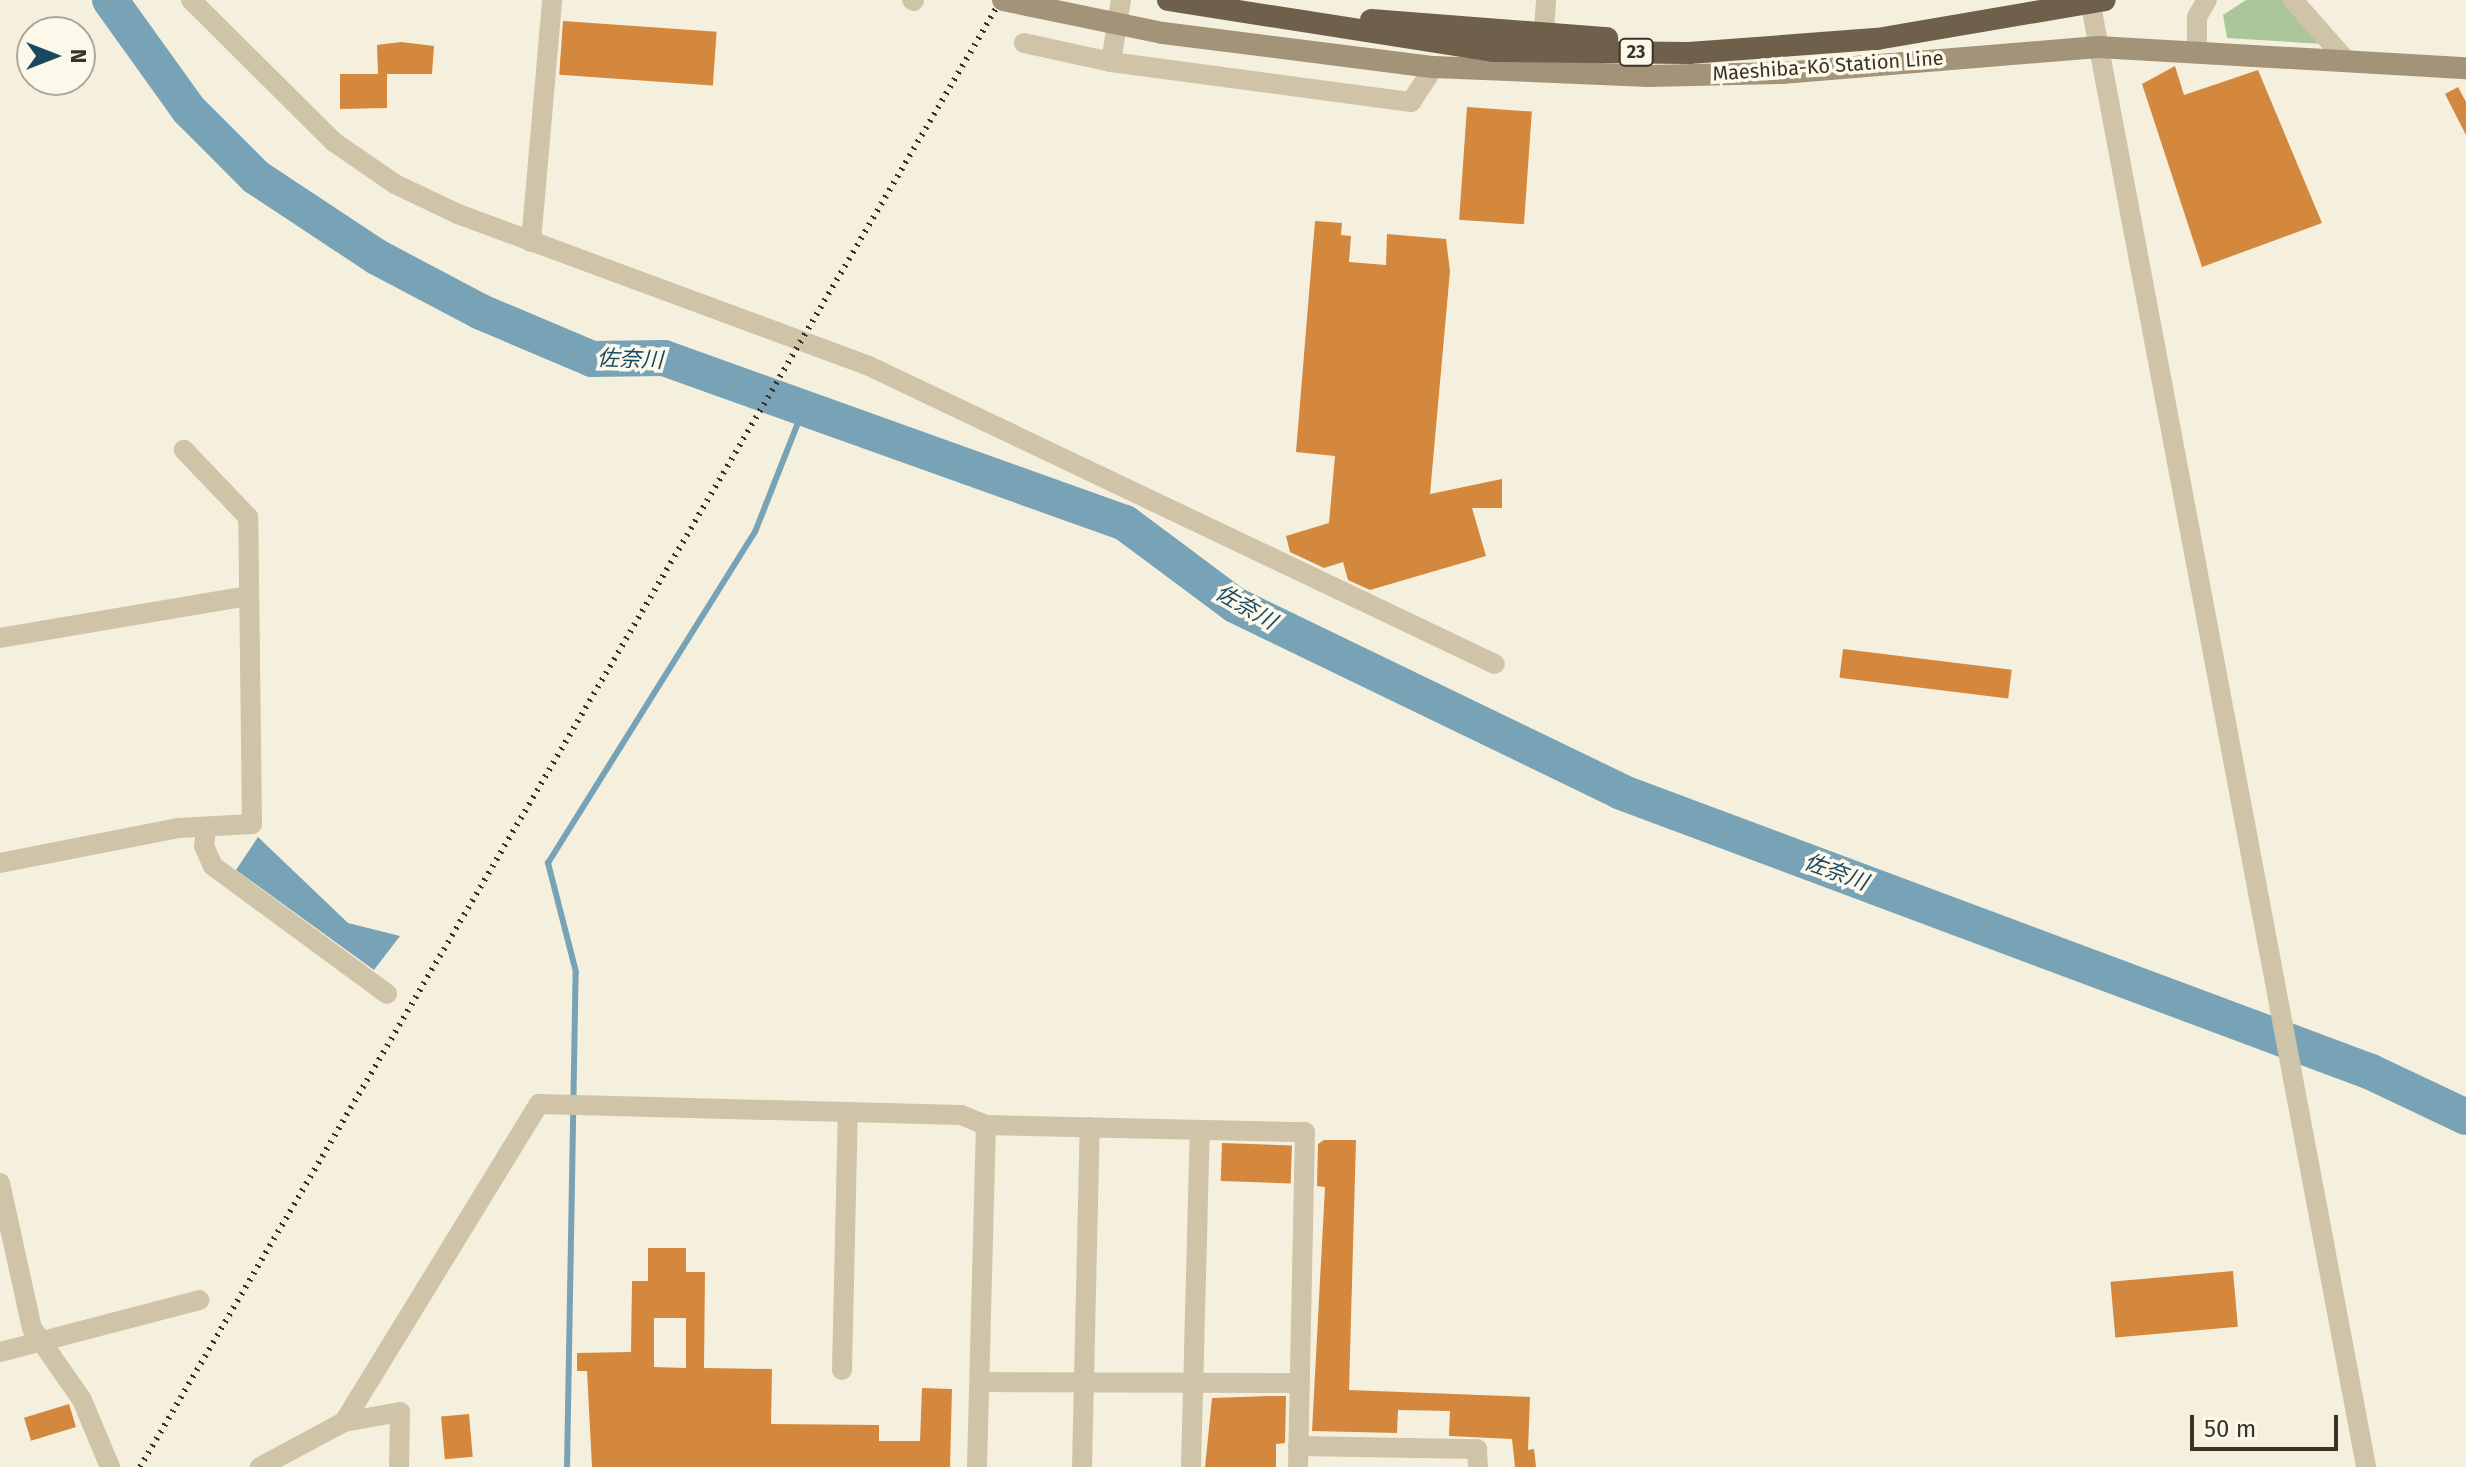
<!DOCTYPE html>
<meta charset="utf-8">
<style>
body{margin:0}
#map{position:relative;width:2466px;height:1467px;overflow:hidden;background:#f5f0dd;font-family:"Fira Sans","Noto Sans JP",sans-serif}
div>[style]{position:absolute}
[style*='--x']{left:calc(var(--x)*1px);top:calc(var(--y)*1px);width:calc(var(--w)*1px);rotate:calc(var(--a)*1deg)}
.green>*{inset:0;background:#acc69b}
.water>*{inset:0;background:#78a3b6}
.stream>*{height:6px;margin:-3px;padding:0 3px;transform-origin:3px;border-radius:3px;background:#78a3b6}
.river>*{height:36px;margin:-18px;padding:0 18px;transform-origin:18px;border-radius:18px;background:#78a3b6}
.building>*{inset:0;background:#d3883d;transform-origin:0 0}
.minor>*{height:20px;margin:-10px;padding:0 10px;transform-origin:10px;border-radius:10px;background:#cfc4a7}
.secondary>*{height:22px;margin:-11px;padding:0 11px;transform-origin:11px;border-radius:11px;background:#a39378}
.rail>*{height:6px;margin-top:-3px;transform-origin:0;background:repeating-linear-gradient(90deg,#3b3328 0 2px,transparent 0 8px)}
.secondary-bridge>*{height:22px;margin:-11px;padding:0 11px;transform-origin:11px;border-radius:11px;background:#a39378}
.trunk-bridge>*{height:22px;margin:-11px;padding:0 11px;transform-origin:11px;border-radius:11px;background:#6e604b}
span{translate:-50% -50%;white-space:nowrap;text-align:center;line-height:1.15;-webkit-text-stroke:7px #fcf8ea;paint-order:stroke}
.shield-label span{padding:2px 6px;background:#fcf8ea;border:2px solid;border-radius:6px;-webkit-text-stroke-width:0}
.shield-label{font-size:18px;color:#3b3328;font-weight:700}
.street-label{font-size:20px;color:#3b3328}
.water-label{font-size:22px;color:#194a62;font-style:italic}
.north{position:absolute;left:16px;top:16px;width:80px;height:80px;box-sizing:border-box;background:#fcf8ea;border:2px solid #afa99c;border-radius:50%;rotate:90deg;font-size:22px;font-weight:700;line-height:32px;text-align:center;color:#3b3328}
.north::after{content:'';display:block;margin:auto;width:28px;height:36px;background:#194a62;clip-path:polygon(50% 0,100% 100%,50% 72%,0 100%)}
.scale{position:absolute;left:2190px;top:1415px;width:148px;height:36px;box-sizing:border-box;border:4px solid #3b3328;border-top:0;padding-left:10px;font-size:24px;line-height:28px;white-space:nowrap;color:#3b3328;-webkit-text-stroke:6px #fcf8ea;paint-order:stroke}
</style>
<div id="map">
<div class="green">
<i style="clip-path:polygon(2246px 0,2286px 0,2324px 44px,2227px 38px,2223px 15px)"></i>
</div>
<div class="water">
<i style="clip-path:polygon(258px 837px,348px 923px,400px 936px,374px 970px,236px 870px)"></i>
</div>
<div class="stream">
<i style="--x:567;--y:1467;--w:495;--a:-89"></i>
<i style="--x:576;--y:972;--w:113;--a:-104.4"></i>
<i style="--x:548;--y:863;--w:390;--a:-58"></i>
<i style="--x:755;--y:532;--w:136;--a:-68.5"></i>
</div>
<div class="river">
<i style="--x:110;--y:0;--w:135;--a:54.3"></i>
<i style="--x:189;--y:110;--w:95;--a:45"></i>
<i style="--x:256;--y:177;--w:145;--a:33.5"></i>
<i style="--x:377;--y:257;--w:118;--a:27.9"></i>
<i style="--x:481;--y:312;--w:121;--a:22.9"></i>
<i style="--x:592;--y:359;--w:72;--a:-0.8"></i>
<i style="--x:664;--y:358;--w:490;--a:19.7"></i>
<i style="--x:1125;--y:523;--w:137;--a:36.7"></i>
<i style="--x:1235;--y:605;--w:429;--a:25.8"></i>
<i style="--x:1621;--y:792;--w:801;--a:20.47"></i>
<i style="--x:2371;--y:1072;--w:105;--a:25.3"></i>
</div>
<div class="building">
<i style="left:563px;top:21px;width:154px;height:54px;rotate:4deg"></i>
<i style="clip-path:polygon(401px 42px,434px 46px,432px 74px,387px 74px,387px 108px,340px 109px,340px 74px,378px 74px,377px 45px)"></i>
<i style="clip-path:polygon(2175px 66px,2184px 95px,2258px 70px,2322px 223px,2202px 267px,2142px 84px)"></i>
<i style="clip-path:polygon(2458px 87px,2466px 102px,2466px 135px,2445px 94px)"></i>
<i style="left:1467px;top:107px;width:65px;height:113px;rotate:4deg"></i>
<i style="clip-path:polygon(1315px 221px,1342px 223px,1341px 235px,1351px 236px,1349px 262px,1386px 265px,1387px 234px,1446px 239px,1450px 271px,1430px 494px,1502px 479px,1502px 508px,1472px 508px,1486px 556px,1370px 590px,1348px 580px,1343px 562px,1324px 568px,1290px 552px,1286px 536px,1329px 523px,1335px 456px,1296px 452px)"></i>
<i style="left:1843px;top:649px;width:170px;height:29px;rotate:7deg"></i>
<i style="clip-path:polygon(1324px 1140px,1356px 1140px,1349px 1390px,1530px 1397px,1528px 1450px,1534px 1449px,1536px 1467px,1515px 1467px,1512px 1439px,1449px 1436px,1450px 1411px,1398px 1410px,1397px 1433px,1312px 1431px,1325px 1187px,1317px 1186px,1318px 1144px)"></i>
<i style="left:1222px;top:1143px;width:70px;height:38px;rotate:2deg"></i>
<i style="clip-path:polygon(evenodd,648px 1248px,686px 1248px,686px 1272px,705px 1272px,704px 1368px,772px 1369px,771px 1424px,879px 1425px,879px 1441px,920px 1441px,922px 1388px,952px 1389px,950px 1467px,592px 1467px,587px 1371px,577px 1371px,577px 1353px,631px 1352px,632px 1281px,648px 1281px,648px 1248px,654px 1318px,686px 1318px,686px 1368px,654px 1367px,654px 1318px)"></i>
<i style="left:2233px;top:1271px;width:56px;height:123px;rotate:85deg"></i>
<i style="clip-path:polygon(1269px 1396px,1286px 1396px,1285px 1443px,1276px 1444px,1276px 1467px,1205px 1467px,1212px 1398px)"></i>
<i style="left:69px;top:1404px;width:24px;height:47px;rotate:73deg"></i>
<i style="left:469px;top:1414px;width:43px;height:28px;rotate:85deg"></i>
</div>
<div class="minor">
<i style="--x:191;--y:0;--w:202;--a:44.8"></i>
<i style="--x:334;--y:142;--w:74;--a:34.5"></i>
<i style="--x:395;--y:184;--w:70;--a:25.5"></i>
<i style="--x:458;--y:214;--w:438;--a:20.3"></i>
<i style="--x:869;--y:366;--w:693;--a:25.46"></i>
<i style="--x:912;--y:0;--w:2;--a:27"></i>
<i style="--x:1121;--y:0;--w:63;--a:99.2"></i>
<i style="--x:1111;--y:62;--w:303;--a:7.6"></i>
<i style="--x:1411;--y:102;--w:42;--a:-56.7"></i>
<i style="--x:2090;--y:0;--w:1493;--a:79.34"></i>
<i style="--x:2293;--y:0;--w:79;--a:48.6"></i>
<i style="--x:1024;--y:43;--w:89;--a:12.3"></i>
<i style="--x:1543;--y:48;--w:48;--a:-86.4"></i>
<i style="--x:2197;--y:49;--w:32;--a:-90"></i>
<i style="--x:2197;--y:17;--w:20;--a:-60"></i>
<i style="--x:531;--y:242;--w:243;--a:-85"></i>
<i style="--x:0;--y:638;--w:252;--a:-9.6"></i>
<i style="--x:206;--y:830;--w:16;--a:97"></i>
<i style="--x:204;--y:846;--w:22;--a:66"></i>
<i style="--x:213;--y:866;--w:216;--a:36.3"></i>
<i style="--x:0;--y:863;--w:181;--a:-11.1"></i>
<i style="--x:178;--y:828;--w:74;--a:-3.1"></i>
<i style="--x:252;--y:824;--w:307;--a:-90.7"></i>
<i style="--x:248;--y:517;--w:93;--a:-133.7"></i>
<i style="--x:0;--y:1183;--w:148;--a:77.6"></i>
<i style="--x:32;--y:1328;--w:88;--a:55.2"></i>
<i style="--x:82;--y:1400;--w:73;--a:67.3"></i>
<i style="--x:0;--y:1352;--w:206;--a:-14.6"></i>
<i style="--x:842;--y:1370;--w:258;--a:-88.7"></i>
<i style="--x:980;--y:1382;--w:320;--a:0.2"></i>
<i style="--x:344;--y:1422;--w:373;--a:-58.5"></i>
<i style="--x:539;--y:1104;--w:422;--a:1.5"></i>
<i style="--x:961;--y:1115;--w:27;--a:22"></i>
<i style="--x:986;--y:1125;--w:319;--a:1.3"></i>
<i style="--x:1305;--y:1132;--w:335;--a:91.2"></i>
<i style="--x:1298;--y:1446;--w:179;--a:1"></i>
<i style="--x:1477;--y:1449;--w:18;--a:87"></i>
<i style="--x:260;--y:1467;--w:95;--a:-28.2"></i>
<i style="--x:344;--y:1422;--w:57;--a:-10.1"></i>
<i style="--x:400;--y:1412;--w:55;--a:91"></i>
<i style="--x:977;--y:1467;--w:342;--a:-88.5"></i>
<i style="--x:1082;--y:1467;--w:340;--a:-88.7"></i>
<i style="--x:1191;--y:1467;--w:337;--a:-88.5"></i>
</div>
<div class="secondary">
<i style="--x:1163;--y:33;--w:273;--a:7.2"></i>
<i style="--x:1434;--y:67;--w:214;--a:2.4"></i>
<i style="--x:1648;--y:76;--w:134;--a:-1.3"></i>
<i style="--x:1782;--y:73;--w:317;--a:-4.7"></i>
<i style="--x:2098;--y:47;--w:369;--a:3.3"></i>
</div>
<div class="rail">
<i style="--x:140;--y:1467;--w:1701;--a:-59.59"></i>
</div>
<div class="secondary-bridge">
<i style="--x:1003;--y:0;--w:163;--a:11.7"></i>
</div>
<div class="trunk-bridge">
<i style="--x:1168;--y:0;--w:329;--a:8.9"></i>
<i style="--x:1493;--y:51;--w:196;--a:0.6"></i>
<i style="--x:1689;--y:53;--w:189;--a:-4.3"></i>
<i style="--x:1877;--y:39;--w:231;--a:-9.7"></i>
<i style="--x:1371;--y:20;--w:237;--a:4.4"></i>
</div>
<div class="shield-label">
<span style="left:1636px;top:52px">23</span>
</div>
<div class="street-label">
<span style="left:1828px;top:66px;rotate:-4deg">Maeshiba-Kō Station Line</span>
</div>
<div class="water-label">
<span style="left:630px;top:359px;rotate:2deg">佐奈川</span>
<span style="left:1246px;top:607px;rotate:30deg">佐奈川</span>
<span style="left:1836px;top:872px;rotate:20deg">佐奈川</span>
</div>
<div class="north">N</div>
<div class="scale">50 m</div>
</div>
